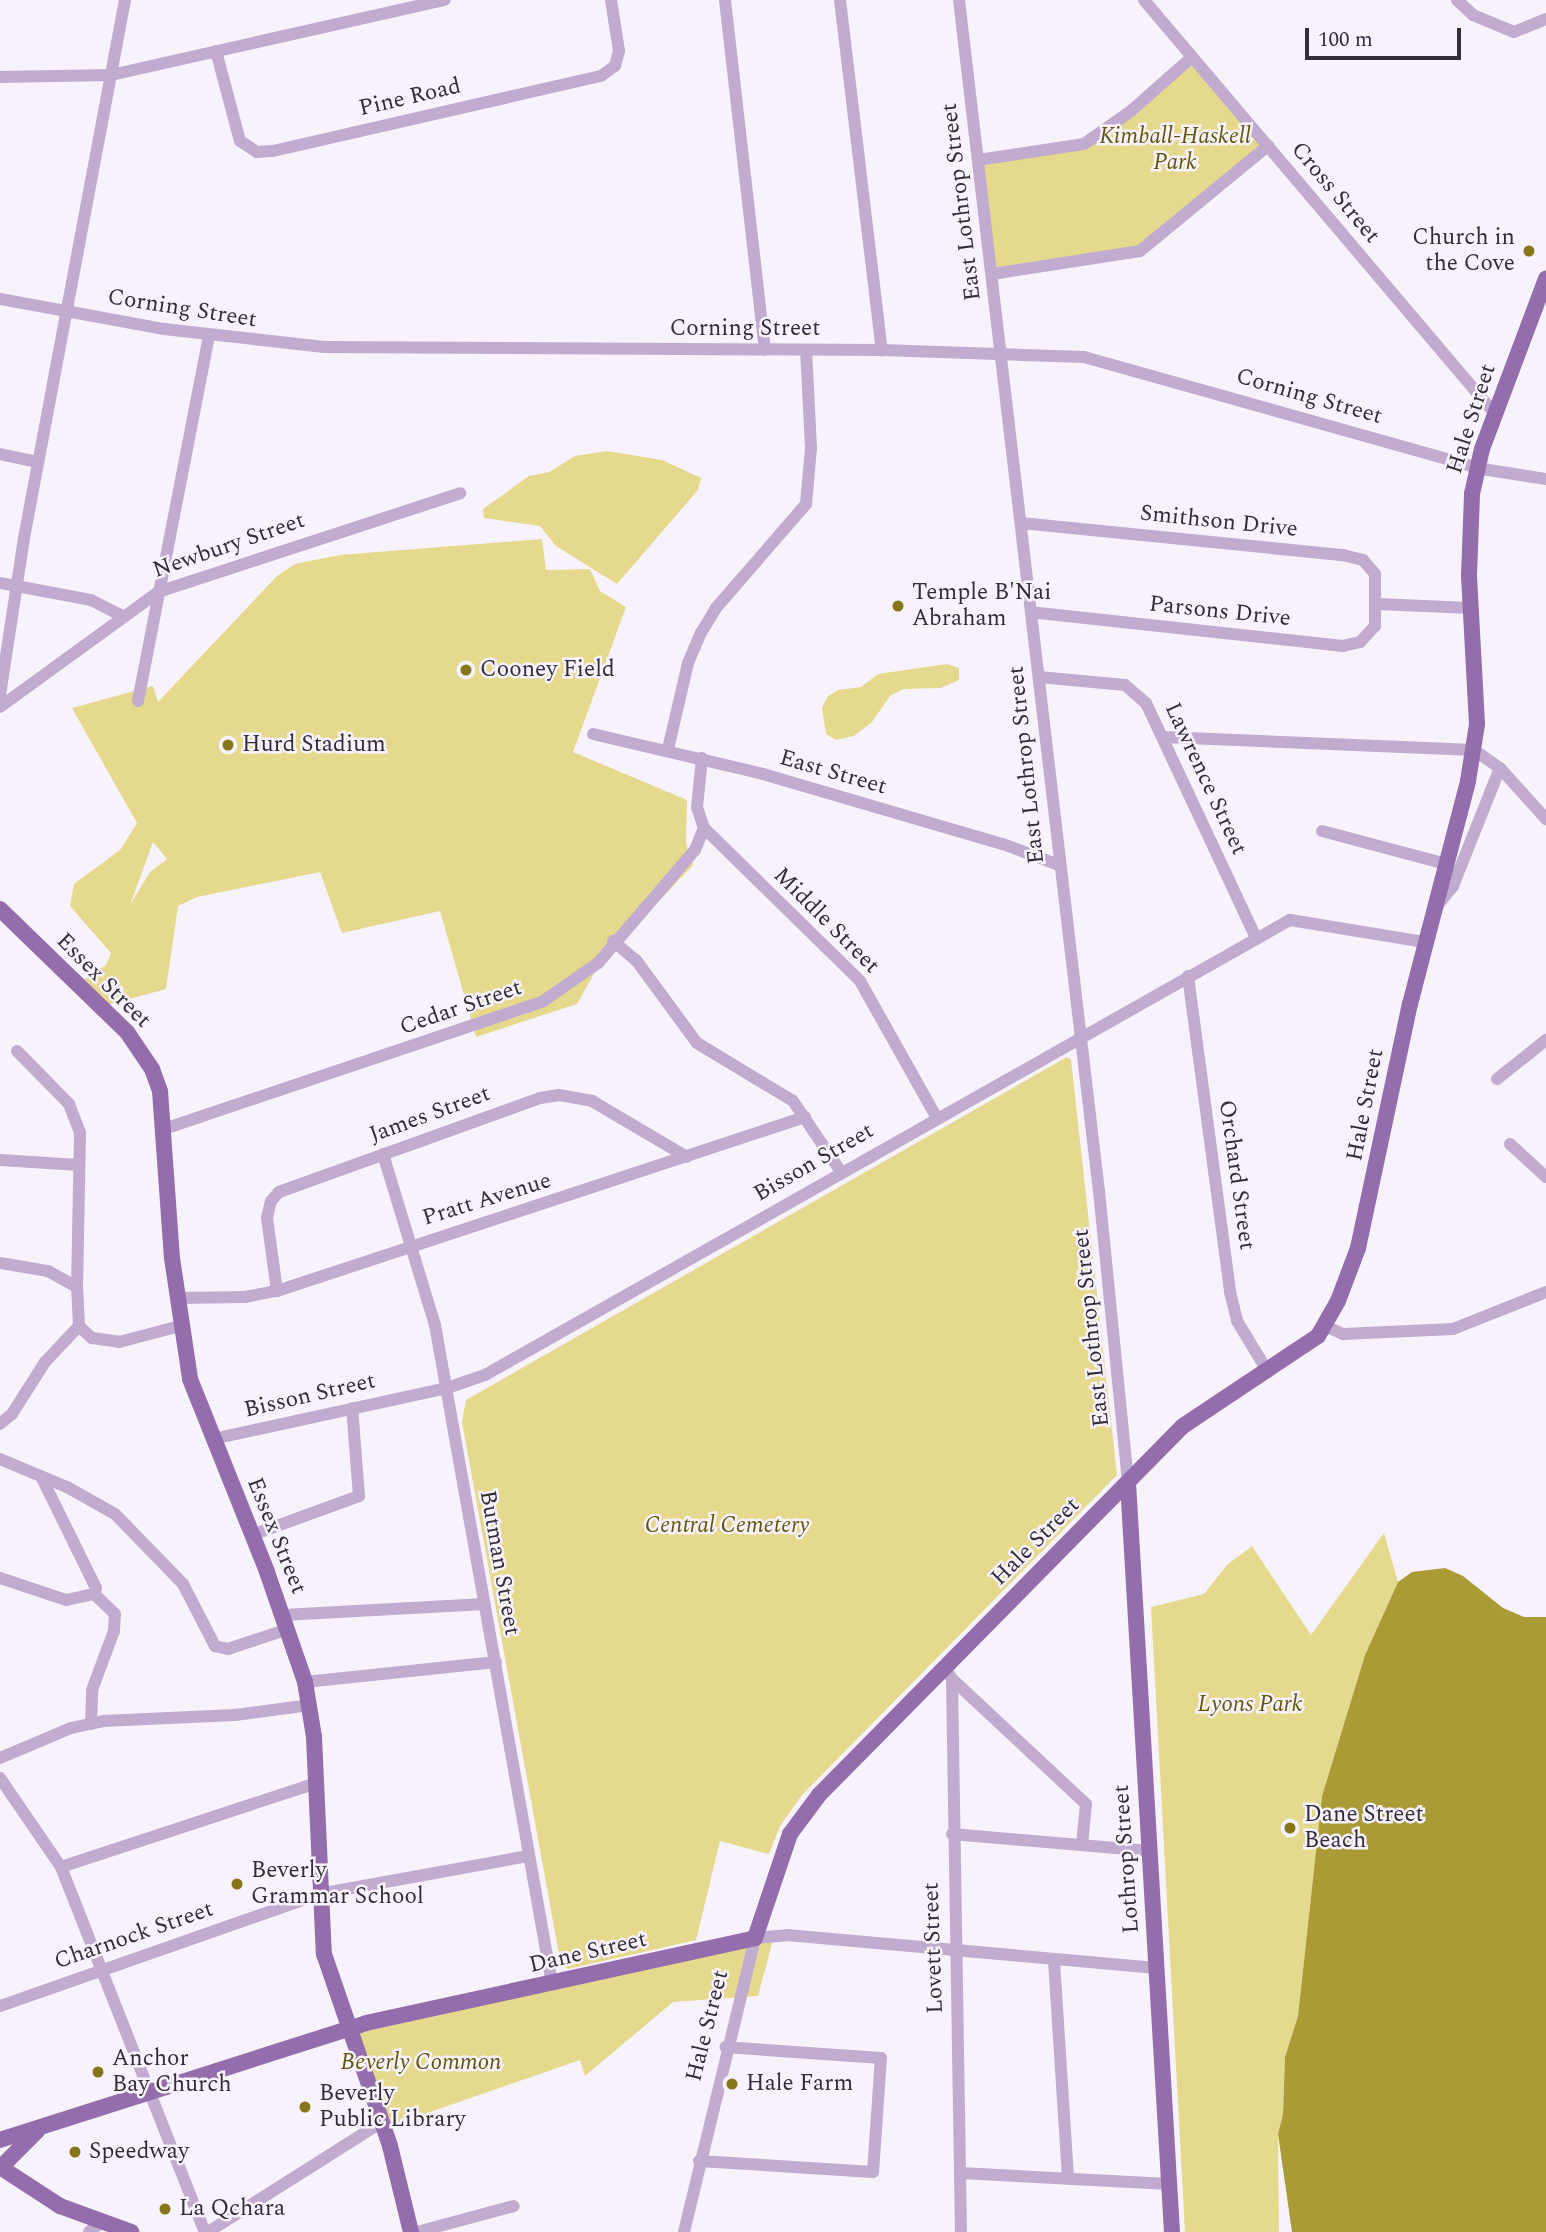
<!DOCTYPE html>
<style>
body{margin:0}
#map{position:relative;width:1546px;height:2232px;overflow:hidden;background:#f8f2fc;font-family:Spectral,serif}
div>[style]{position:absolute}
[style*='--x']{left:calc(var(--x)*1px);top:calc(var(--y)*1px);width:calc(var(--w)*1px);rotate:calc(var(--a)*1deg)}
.green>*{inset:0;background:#e5d98d}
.water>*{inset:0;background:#aa9b37}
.minor>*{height:12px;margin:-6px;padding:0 6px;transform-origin:6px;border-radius:6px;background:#c1accf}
.major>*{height:16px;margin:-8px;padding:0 8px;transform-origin:8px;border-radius:8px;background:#946eac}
.dots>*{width:19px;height:19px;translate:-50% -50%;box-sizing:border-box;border:4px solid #f8f2fc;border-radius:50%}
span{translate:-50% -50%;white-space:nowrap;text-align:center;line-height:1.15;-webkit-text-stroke:5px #f8f2fc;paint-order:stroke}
.street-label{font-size:23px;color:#332d36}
.park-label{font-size:23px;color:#62560a;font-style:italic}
.poi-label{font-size:23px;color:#332d36}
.right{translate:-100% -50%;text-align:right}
.left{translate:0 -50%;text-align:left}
.scale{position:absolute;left:1305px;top:28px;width:156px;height:32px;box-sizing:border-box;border:4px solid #332d36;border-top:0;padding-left:9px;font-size:21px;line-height:24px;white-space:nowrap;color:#332d36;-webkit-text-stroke:5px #f8f2fc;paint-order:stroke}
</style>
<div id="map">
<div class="green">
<i style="clip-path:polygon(1192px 57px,1268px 146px,1140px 251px,998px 276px,978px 160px,1099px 135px)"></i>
<i style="clip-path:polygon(607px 451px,662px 460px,701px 478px,698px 490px,617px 584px,556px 546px,540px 526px,484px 518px,483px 509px,529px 476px,549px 472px,575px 456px)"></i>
<i style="clip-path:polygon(evenodd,542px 539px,546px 570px,590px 569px,600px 591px,626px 607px,573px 752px,687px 800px,686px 843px,693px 865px,659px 901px,618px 931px,577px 1004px,476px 1037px,440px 911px,342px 933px,320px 872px,197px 897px,178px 906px,166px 989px,100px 1007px,79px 983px,106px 965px,111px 953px,70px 906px,74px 884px,120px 850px,137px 823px,72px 708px,153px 686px,158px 702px,277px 576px,295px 564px,340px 555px,542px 539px,153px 842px,167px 859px,150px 872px,130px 905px,153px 842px)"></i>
<i style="clip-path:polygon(947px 664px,959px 668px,959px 680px,941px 688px,903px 689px,890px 696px,872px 722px,854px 736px,836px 740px,826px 734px,822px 708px,828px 696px,838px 690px,861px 687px,878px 674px)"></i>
<i style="clip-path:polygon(1067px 1057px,1071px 1060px,1117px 1475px,802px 1795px,780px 1826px,769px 1854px,720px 1841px,696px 1940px,568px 1969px,561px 1965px,462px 1422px,466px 1400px)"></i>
<i style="clip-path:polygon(1384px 1533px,1398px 1582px,1365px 1655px,1322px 1796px,1298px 2016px,1285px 2057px,1283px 2114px,1278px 2134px,1279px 2232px,1185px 2232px,1151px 1607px,1204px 1594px,1227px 1565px,1252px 1546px,1311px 1635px)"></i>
<i style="clip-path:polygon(773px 1940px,758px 1996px,673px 2002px,585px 2076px,580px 2060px,384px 2128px,355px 2026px)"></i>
</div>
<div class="water">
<i style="clip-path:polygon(1445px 1568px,1463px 1576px,1503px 1608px,1524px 1617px,1546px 1617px,1546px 2232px,1292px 2232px,1278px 2134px,1283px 2114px,1285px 2057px,1298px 2016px,1322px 1796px,1365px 1655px,1398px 1582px,1412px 1572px)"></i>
</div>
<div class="minor">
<i style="--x:725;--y:0;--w:352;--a:83.5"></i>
<i style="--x:840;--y:0;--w:353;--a:83.2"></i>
<i style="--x:959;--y:0;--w:1199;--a:83.3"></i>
<i style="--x:1099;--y:1191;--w:293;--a:84.3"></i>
<i style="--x:1144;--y:0;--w:543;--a:49.71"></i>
<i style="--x:1457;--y:0;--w:22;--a:43"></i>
<i style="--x:1473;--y:15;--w:44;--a:22.5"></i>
<i style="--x:1514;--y:32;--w:35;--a:-22"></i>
<i style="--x:216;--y:51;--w:93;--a:75.1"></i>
<i style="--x:240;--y:141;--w:20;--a:33"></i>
<i style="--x:257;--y:152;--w:16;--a:-4"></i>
<i style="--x:273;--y:151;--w:336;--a:-12.9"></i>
<i style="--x:601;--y:76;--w:17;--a:-36"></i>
<i style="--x:615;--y:66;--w:16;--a:-75"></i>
<i style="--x:619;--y:51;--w:52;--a:-98.9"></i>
<i style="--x:0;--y:77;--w:111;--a:-1"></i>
<i style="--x:111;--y:75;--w:342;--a:-12.7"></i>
<i style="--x:978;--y:160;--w:107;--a:-8.6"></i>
<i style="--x:1084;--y:144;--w:57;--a:-35.1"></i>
<i style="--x:1131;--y:111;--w:81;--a:-41.5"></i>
<i style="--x:992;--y:274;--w:150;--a:-8.8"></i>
<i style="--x:1140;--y:251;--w:166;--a:-39.4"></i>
<i style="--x:0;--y:299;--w:167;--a:10.4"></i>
<i style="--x:164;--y:329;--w:161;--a:6.4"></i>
<i style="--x:324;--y:347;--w:558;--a:0.31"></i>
<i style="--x:882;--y:350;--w:202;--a:2"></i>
<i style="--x:1084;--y:357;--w:413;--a:15.7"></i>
<i style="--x:1482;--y:469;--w:65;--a:8.9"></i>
<i style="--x:0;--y:454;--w:39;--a:12"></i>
<i style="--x:1021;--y:523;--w:324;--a:5.7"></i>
<i style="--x:1343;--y:555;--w:21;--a:14"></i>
<i style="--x:1363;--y:560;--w:18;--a:49"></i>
<i style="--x:1375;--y:574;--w:52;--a:90"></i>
<i style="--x:1375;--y:626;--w:22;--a:133"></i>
<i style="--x:1360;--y:642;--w:17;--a:167"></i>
<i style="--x:1343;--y:646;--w:313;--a:-173.8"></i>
<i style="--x:0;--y:583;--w:93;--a:10.6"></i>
<i style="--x:91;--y:600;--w:35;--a:27"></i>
<i style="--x:1377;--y:604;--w:94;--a:2.4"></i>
<i style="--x:1039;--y:677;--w:86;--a:5.3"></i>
<i style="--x:1125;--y:685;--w:28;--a:41"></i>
<i style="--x:1146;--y:703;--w:259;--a:64.9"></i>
<i style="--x:0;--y:695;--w:159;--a:-81.3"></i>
<i style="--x:24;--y:538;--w:547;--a:-79.37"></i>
<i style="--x:138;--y:701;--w:372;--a:-79"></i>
<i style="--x:0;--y:707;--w:195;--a:-36"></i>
<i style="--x:158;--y:592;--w:318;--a:-18.1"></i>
<i style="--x:593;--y:734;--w:175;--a:13.2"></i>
<i style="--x:763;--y:774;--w:250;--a:16.3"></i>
<i style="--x:1003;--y:844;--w:60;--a:20.6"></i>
<i style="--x:1163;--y:737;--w:311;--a:2.4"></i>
<i style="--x:1474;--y:750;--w:32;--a:35"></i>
<i style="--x:1500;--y:768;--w:69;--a:48"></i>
<i style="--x:668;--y:749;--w:88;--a:-76.9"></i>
<i style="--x:688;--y:663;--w:33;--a:-67"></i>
<i style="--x:701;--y:633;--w:29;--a:-59"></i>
<i style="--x:716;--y:608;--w:138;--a:-49.1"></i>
<i style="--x:806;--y:504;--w:56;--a:-84.9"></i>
<i style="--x:811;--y:448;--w:98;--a:-92.9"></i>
<i style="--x:702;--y:758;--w:49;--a:95.8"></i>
<i style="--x:697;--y:807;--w:22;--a:72"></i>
<i style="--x:704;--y:828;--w:219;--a:44.4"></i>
<i style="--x:860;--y:981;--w:157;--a:60.7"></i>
<i style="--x:1322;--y:831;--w:128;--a:14.9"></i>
<i style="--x:1437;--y:906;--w:26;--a:-51"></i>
<i style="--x:1453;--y:886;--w:127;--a:-68.3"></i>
<i style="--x:613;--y:941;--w:30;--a:40"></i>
<i style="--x:636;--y:960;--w:103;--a:53.7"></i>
<i style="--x:697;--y:1043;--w:112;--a:31.1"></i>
<i style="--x:793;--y:1101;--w:86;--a:55.9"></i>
<i style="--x:1188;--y:976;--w:319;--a:82.4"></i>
<i style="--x:1230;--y:1292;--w:30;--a:76"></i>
<i style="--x:1237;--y:1321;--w:60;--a:58.7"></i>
<i style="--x:17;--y:1051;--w:74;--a:45.5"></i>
<i style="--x:69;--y:1104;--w:31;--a:69"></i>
<i style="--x:80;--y:1133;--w:154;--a:91.1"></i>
<i style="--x:1497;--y:1079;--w:63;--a:-38.5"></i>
<i style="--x:164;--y:1129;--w:399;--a:-18.6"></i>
<i style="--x:542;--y:1002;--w:68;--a:-34.9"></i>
<i style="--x:598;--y:963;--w:149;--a:-49.4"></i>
<i style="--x:695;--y:850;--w:24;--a:-68"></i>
<i style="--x:1510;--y:1144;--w:49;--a:42.5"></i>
<i style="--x:383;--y:1154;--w:179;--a:73.1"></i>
<i style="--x:435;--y:1325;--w:669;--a:79.93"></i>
<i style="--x:0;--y:1160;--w:79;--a:3.6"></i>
<i style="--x:0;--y:1263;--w:49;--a:9.5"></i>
<i style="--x:48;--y:1271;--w:33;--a:29"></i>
<i style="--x:77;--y:1287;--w:39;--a:87"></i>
<i style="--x:79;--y:1326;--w:18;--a:43"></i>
<i style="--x:92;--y:1338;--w:27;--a:8"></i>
<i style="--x:119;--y:1342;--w:63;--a:-14.7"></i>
<i style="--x:277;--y:1291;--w:74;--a:-97.8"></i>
<i style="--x:267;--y:1218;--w:17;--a:-77"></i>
<i style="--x:271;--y:1201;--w:12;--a:-48"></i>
<i style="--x:279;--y:1192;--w:277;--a:-19.8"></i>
<i style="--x:540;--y:1098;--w:19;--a:-9"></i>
<i style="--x:559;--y:1095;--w:34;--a:10"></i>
<i style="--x:592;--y:1101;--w:110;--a:30.5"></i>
<i style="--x:177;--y:1298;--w:68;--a:-0.8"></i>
<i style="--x:245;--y:1297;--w:33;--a:-11"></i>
<i style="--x:277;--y:1291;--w:556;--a:-18.24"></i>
<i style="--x:1325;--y:1326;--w:20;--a:24"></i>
<i style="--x:1343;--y:1334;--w:110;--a:-2.6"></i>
<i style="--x:1453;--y:1329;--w:100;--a:-21.7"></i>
<i style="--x:0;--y:1424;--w:16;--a:-40"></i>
<i style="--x:12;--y:1414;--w:62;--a:-57.6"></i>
<i style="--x:45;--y:1362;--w:50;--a:-46.6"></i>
<i style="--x:213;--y:1439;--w:239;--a:-12.3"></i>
<i style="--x:447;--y:1388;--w:40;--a:-18.9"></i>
<i style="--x:485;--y:1375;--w:925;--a:-29.48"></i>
<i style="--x:1290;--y:920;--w:137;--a:9.3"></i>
<i style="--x:0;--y:1459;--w:73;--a:22.7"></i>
<i style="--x:67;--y:1487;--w:55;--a:29.4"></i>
<i style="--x:115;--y:1514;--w:98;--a:45.8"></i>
<i style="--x:183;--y:1584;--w:70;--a:62.7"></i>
<i style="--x:215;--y:1646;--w:13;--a:13"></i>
<i style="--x:228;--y:1649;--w:63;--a:-18.4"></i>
<i style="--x:252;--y:1535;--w:114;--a:-20"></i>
<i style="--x:359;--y:1496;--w:88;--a:-94.5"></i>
<i style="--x:0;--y:1578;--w:70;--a:18.4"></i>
<i style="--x:66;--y:1600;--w:29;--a:-12"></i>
<i style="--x:94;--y:1594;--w:6;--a:-72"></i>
<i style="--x:96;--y:1588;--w:125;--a:-116.2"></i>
<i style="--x:283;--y:1615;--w:202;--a:-3.1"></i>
<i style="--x:944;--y:1666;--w:15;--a:58"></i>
<i style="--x:952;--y:1679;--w:553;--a:89.07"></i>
<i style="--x:952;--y:1679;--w:183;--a:43"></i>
<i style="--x:1086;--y:1804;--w:41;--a:95.6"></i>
<i style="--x:305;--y:1682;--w:192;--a:-6"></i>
<i style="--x:91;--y:1724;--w:34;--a:-88"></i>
<i style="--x:92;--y:1690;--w:63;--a:-69.6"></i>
<i style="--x:114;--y:1631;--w:17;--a:-87"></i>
<i style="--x:115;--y:1614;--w:29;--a:-136"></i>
<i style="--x:0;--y:1758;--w:77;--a:-22.9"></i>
<i style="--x:71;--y:1728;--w:33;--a:-12"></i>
<i style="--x:103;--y:1721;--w:132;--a:-2.6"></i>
<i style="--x:235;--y:1715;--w:76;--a:-7.6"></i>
<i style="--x:0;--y:1778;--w:108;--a:55.6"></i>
<i style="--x:61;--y:1867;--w:392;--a:68.5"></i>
<i style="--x:952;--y:1834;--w:199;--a:4.9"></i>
<i style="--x:61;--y:1867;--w:269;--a:-18.2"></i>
<i style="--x:1054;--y:1961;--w:218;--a:86.3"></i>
<i style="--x:0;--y:2006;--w:338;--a:-19.3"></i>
<i style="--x:319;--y:1894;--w:213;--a:-10.3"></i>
<i style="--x:699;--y:2161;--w:174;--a:3.6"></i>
<i style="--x:873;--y:2172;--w:114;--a:-86"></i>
<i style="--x:881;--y:2058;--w:156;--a:-176"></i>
<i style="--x:960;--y:2173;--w:209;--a:3"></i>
<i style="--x:89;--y:2232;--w:14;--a:-39"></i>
<i style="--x:208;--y:2232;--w:206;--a:-32.3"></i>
<i style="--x:417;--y:2232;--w:100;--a:-15"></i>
<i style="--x:684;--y:2232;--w:302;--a:-76.4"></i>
<i style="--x:755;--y:1938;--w:32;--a:-5"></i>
<i style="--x:787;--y:1935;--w:371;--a:5.1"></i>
</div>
<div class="major">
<i style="--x:0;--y:909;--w:177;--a:44.1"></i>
<i style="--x:127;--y:1032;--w:45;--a:56"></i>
<i style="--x:152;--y:1069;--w:23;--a:70"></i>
<i style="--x:160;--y:1091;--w:167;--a:85.9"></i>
<i style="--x:172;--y:1258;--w:122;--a:81.5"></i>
<i style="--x:190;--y:1379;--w:208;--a:68.2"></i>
<i style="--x:267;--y:1572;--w:116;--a:70.9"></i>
<i style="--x:305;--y:1682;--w:56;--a:80.7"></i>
<i style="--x:314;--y:1737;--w:217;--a:87.4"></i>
<i style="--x:324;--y:1954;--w:203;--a:71"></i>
<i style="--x:390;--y:2146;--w:89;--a:76.3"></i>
<i style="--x:1128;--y:1483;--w:750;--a:86.64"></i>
<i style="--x:0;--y:2140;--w:384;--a:-17.7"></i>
<i style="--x:366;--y:2023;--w:398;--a:-12.3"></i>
<i style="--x:755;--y:1938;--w:110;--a:-71.4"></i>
<i style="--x:790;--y:1834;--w:49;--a:-53.4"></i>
<i style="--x:819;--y:1795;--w:518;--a:-45.39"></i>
<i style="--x:1183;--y:1426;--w:162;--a:-33.7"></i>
<i style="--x:1318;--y:1336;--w:40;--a:-60.3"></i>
<i style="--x:1338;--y:1301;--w:57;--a:-69.3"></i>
<i style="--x:1358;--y:1248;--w:249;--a:-78"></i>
<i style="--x:1410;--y:1004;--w:230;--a:-75.4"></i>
<i style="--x:1468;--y:781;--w:58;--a:-81"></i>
<i style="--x:1477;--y:724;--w:148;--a:-93.1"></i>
<i style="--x:1469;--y:576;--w:82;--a:-87.9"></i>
<i style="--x:1472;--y:494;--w:46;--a:-77.5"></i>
<i style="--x:1482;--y:449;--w:182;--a:-69.4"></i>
<i style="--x:0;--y:2167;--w:72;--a:33"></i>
<i style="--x:60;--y:2206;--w:76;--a:20.1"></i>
<i style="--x:1;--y:2167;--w:52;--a:-45"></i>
</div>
<div class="dots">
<i style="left:1529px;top:251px;background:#847619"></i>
<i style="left:898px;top:606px;background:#847619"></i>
<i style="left:466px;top:670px;background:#847619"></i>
<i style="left:228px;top:745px;background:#847619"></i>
<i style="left:1290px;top:1828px;background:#847619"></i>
<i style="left:237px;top:1884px;background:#847619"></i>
<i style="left:98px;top:2072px;background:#847619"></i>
<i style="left:732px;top:2084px;background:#847619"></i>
<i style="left:305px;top:2107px;background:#847619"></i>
<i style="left:75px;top:2152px;background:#847619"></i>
<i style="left:165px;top:2209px;background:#847619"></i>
</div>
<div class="street-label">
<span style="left:410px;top:98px;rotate:-13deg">Pine Road</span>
<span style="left:1335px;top:193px;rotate:50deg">Cross Street</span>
<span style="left:962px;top:202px;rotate:-97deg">East Lothrop Street</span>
<span style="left:182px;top:309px;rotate:9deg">Corning Street</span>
<span style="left:745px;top:329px">Corning Street</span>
<span style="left:1309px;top:397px;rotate:16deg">Corning Street</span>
<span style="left:1472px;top:419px;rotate:-72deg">Hale Street</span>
<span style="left:1219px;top:522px;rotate:6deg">Smithson Drive</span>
<span style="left:229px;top:546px;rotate:-19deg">Newbury Street</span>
<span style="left:1220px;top:612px;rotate:6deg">Parsons Drive</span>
<span style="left:1027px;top:765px;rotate:-96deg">East Lothrop Street</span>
<span style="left:833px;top:773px;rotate:16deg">East Street</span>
<span style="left:1205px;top:779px;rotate:65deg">Lawrence Street</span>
<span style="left:826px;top:921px;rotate:45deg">Middle Street</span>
<span style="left:103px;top:981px;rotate:45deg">Essex Street</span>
<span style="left:461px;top:1008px;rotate:-19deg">Cedar Street</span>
<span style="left:1366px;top:1105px;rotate:-79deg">Hale Street</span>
<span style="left:430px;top:1115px;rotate:-20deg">James Street</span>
<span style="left:814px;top:1163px;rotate:-30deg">Bisson Street</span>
<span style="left:1236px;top:1175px;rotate:82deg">Orchard Street</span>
<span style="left:487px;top:1200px;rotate:-17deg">Pratt Avenue</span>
<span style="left:1092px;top:1328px;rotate:-96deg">East Lothrop Street</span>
<span style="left:310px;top:1396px;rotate:-13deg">Bisson Street</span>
<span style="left:276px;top:1536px;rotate:68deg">Essex Street</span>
<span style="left:1036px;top:1542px;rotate:-45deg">Hale Street</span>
<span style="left:499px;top:1563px;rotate:80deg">Butman Street</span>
<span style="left:1127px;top:1859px;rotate:-94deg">Lothrop Street</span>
<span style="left:134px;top:1936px;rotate:-19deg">Charnock Street</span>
<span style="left:934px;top:1948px;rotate:-92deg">Lovett Street</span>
<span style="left:588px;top:1953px;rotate:-13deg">Dane Street</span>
<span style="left:708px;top:2026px;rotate:-76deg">Hale Street</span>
</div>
<div class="park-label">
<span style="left:1175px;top:150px">Kimball-Haskell<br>Park</span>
<span style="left:727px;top:1526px">Central Cemetery</span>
<span style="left:1250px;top:1705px">Lyons Park</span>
<span style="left:421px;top:2063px">Beverly Common</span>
</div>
<div class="poi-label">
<span class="right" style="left:1515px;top:251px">Church in<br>the Cove</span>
<span class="left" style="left:912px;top:606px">Temple B'Nai<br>Abraham</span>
<span class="left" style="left:480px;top:670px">Cooney Field</span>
<span class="left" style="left:242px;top:745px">Hurd Stadium</span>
<span class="left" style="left:1304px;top:1828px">Dane Street<br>Beach</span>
<span class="left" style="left:251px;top:1884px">Beverly<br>Grammar School</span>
<span class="left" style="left:112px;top:2072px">Anchor<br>Bay Church</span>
<span class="left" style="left:746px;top:2084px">Hale Farm</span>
<span class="left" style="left:319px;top:2107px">Beverly<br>Public Library</span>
<span class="left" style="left:89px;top:2152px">Speedway</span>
<span class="left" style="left:179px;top:2209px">La Qchara</span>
</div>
<div class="scale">100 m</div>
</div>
